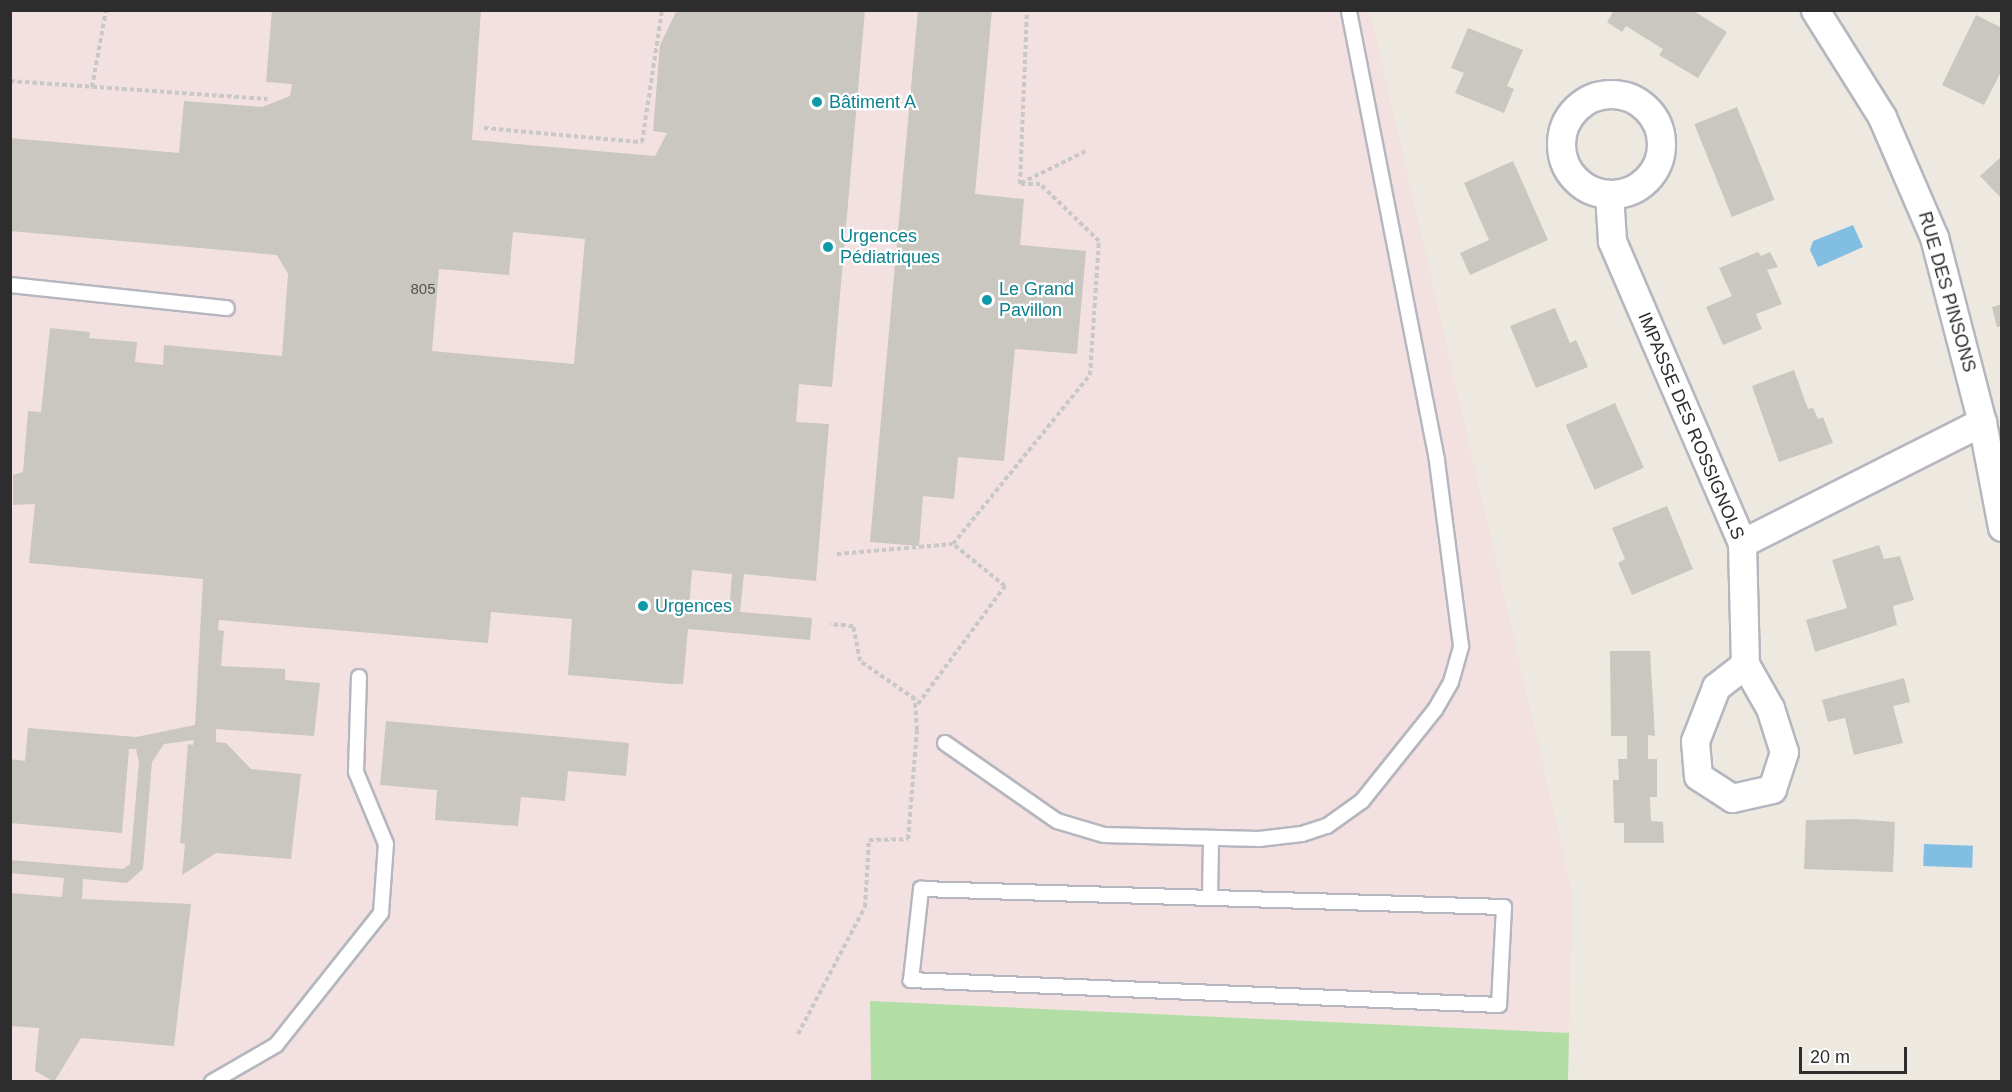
<!DOCTYPE html>
<meta charset="utf-8">
<style>
body{margin:0}
#map{position:relative;width:2012px;height:1092px;overflow:hidden;background:#ede9e1;font-family:Helvetica,sans-serif}
div>[style]{position:absolute}
[style*='--x']{left:calc(var(--x)*1px);top:calc(var(--y)*1px);width:calc(var(--w)*1px);rotate:calc(var(--a)*1deg)}
.medical>*{inset:0;background:#f2e1e0}
.green>*{inset:0;background:#b2dda4}
.water>*{inset:0;background:#81bee2;transform-origin:0 0}
.building>*{inset:0;background:#c9c7bf;transform-origin:0 0}
.path>*{height:4px;margin-top:-2px;transform-origin:0;background:repeating-linear-gradient(90deg,#c8c8c8 0 4.5px,transparent 0 7.5px)}
.roads{filter:drop-shadow(2px 0 #b5b6bf) drop-shadow(-2px 0 #b5b6bf) drop-shadow(0 2px #b5b6bf) drop-shadow(0 -2px #b5b6bf)}
.service>*{height:14px;margin:-7px;padding:0 7px;transform-origin:7px;border-radius:7px;background:#fff}
.minor>*{height:27px;margin:-13.5px;padding:0 13.5px;transform-origin:13.5px;border-radius:13.5px;background:#fff}
.minor>.ring{margin:-13.5px;padding:0;box-sizing:content-box;background:none;border:27px solid #fff;border-radius:50%}
.dots>*{width:16px;height:16px;translate:-50% -50%;box-sizing:border-box;border:3px solid #fff;border-radius:50%}
span{translate:-50% -50%;white-space:nowrap;text-align:center;line-height:1.15;-webkit-text-stroke:4.5px #fff;paint-order:stroke}
.number-label{font-size:15px;color:#545452}
.number-label span{-webkit-text-stroke-width:0}
.culture-label{font-size:18px;color:#0d838f}
.left{translate:0 -50%;text-align:left}
.street-label{font-size:18px;color:#2d2d2d}
.frame{position:absolute;inset:0;border:12px solid #2d2d2d;pointer-events:none}
.scale{position:absolute;left:1799px;top:1047px;width:108px;height:27px;box-sizing:border-box;border:3px solid #2d2d2d;border-top:0;padding-left:8px;font-size:18px;line-height:21px;white-space:nowrap;color:#2d2d2d;-webkit-text-stroke:4px #fff;paint-order:stroke}
</style>
<div id="map">
<div class="medical">
<i style="clip-path:polygon(10px 11px,1370px 11px,1572px 891px,1569px 1033px,870px 1001px,871px 1081px,11px 1081px)"></i>
</div>
<div class="green">
<i style="clip-path:polygon(870px 1001px,1569px 1033px,1568px 1081px,871px 1081px)"></i>
</div>
<div class="water">
<i style="clip-path:polygon(1853px 225px,1863px 247px,1818px 267px,1810px 250px,1813px 241px)"></i>
<i style="left:1924px;top:844px;width:49px;height:22px;rotate:2deg"></i>
</div>
<div class="building">
<i style="clip-path:polygon(evenodd,272px 10px,481px 10px,472px 140px,655px 156px,667px 133px,653px 131px,660px 45px,677px 10px,865px 10px,832px 387px,799px 384px,796px 422px,829px 424px,816px 581px,744px 574px,740px 612px,812px 618px,810px 640px,688px 629px,683px 684px,671px 684px,568px 675px,572px 619px,491px 612px,488px 643px,219px 620px,218px 630px,224px 631px,221px 666px,285px 669px,285px 680px,320px 683px,314px 736px,216px 729px,216px 742px,226px 743px,251px 769px,301px 774px,291px 859px,216px 853px,182px 875px,185px 844px,180px 843px,188px 744px,193px 745px,194px 740px,164px 744px,152px 762px,143px 869px,127px 883px,83px 879px,82px 899px,191px 904px,174px 1046px,81px 1038px,54px 1082px,35px 1071px,39px 1028px,10px 1026px,10px 893px,62px 897px,64px 878px,10px 873px,10px 860px,123px 869px,130px 864px,139px 762px,136px 749px,129px 749px,122px 833px,10px 823px,10px 759px,25px 761px,28px 728px,136px 737px,195px 725px,203px 579px,29px 563px,35px 504px,13px 505px,13px 475px,23px 472px,28px 411px,41px 412px,50px 328px,90px 332px,89px 338px,137px 342px,135px 362px,163px 365px,164px 345px,282px 356px,288px 274px,277px 255px,10px 231px,10px 138px,179px 153px,184px 101px,262px 107px,290px 96px,292px 84px,266px 82px,272px 10px,513px 232px,585px 239px,574px 364px,432px 351px,439px 269px,509px 275px,513px 232px,272px 10px,692px 570px,732px 574px,729px 611px,689px 608px,692px 570px)"></i>
<i style="clip-path:polygon(918px 10px,992px 10px,975px 194px,1024px 199px,1020px 245px,1086px 251px,1077px 354px,1015px 349px,1004px 461px,958px 457px,954px 499px,923px 496px,919px 546px,870px 542px)"></i>
<i style="clip-path:polygon(1614px 10px,1692px 10px,1727px 32px,1698px 78px,1659px 55px,1663px 49px,1626px 26px,1622px 32px,1607px 22px)"></i>
<i style="clip-path:polygon(1976px 15px,2002px 28px,2002px 70px,1984px 105px,1942px 85px)"></i>
<i style="clip-path:polygon(1468px 28px,1523px 50px,1507px 86px,1514px 89px,1504px 113px,1455px 93px,1464px 73px,1451px 68px)"></i>
<i style="left:1737px;top:107px;width:100px;height:46px;rotate:68deg"></i>
<i style="clip-path:polygon(2002px 156px,2002px 199px,1980px 176px)"></i>
<i style="clip-path:polygon(1513px 161px,1548px 240px,1470px 275px,1460px 253px,1489px 240px,1464px 183px)"></i>
<i style="clip-path:polygon(1758px 252px,1761px 256px,1770px 252px,1778px 267px,1767px 270px,1782px 304px,1756px 314px,1762px 329px,1723px 345px,1706px 307px,1732px 296px,1719px 268px)"></i>
<i style="clip-path:polygon(2002px 304px,2002px 326px,1997px 327px,1992px 307px)"></i>
<i style="clip-path:polygon(1555px 308px,1570px 343px,1576px 340px,1588px 367px,1536px 388px,1510px 326px)"></i>
<i style="clip-path:polygon(1794px 370px,1808px 409px,1813px 408px,1818px 419px,1823px 417px,1833px 443px,1779px 462px,1752px 386px)"></i>
<i style="left:1615px;top:403px;width:71px;height:54px;rotate:66deg"></i>
<i style="clip-path:polygon(1667px 506px,1693px 569px,1632px 595px,1618px 563px,1625px 559px,1612px 528px)"></i>
<i style="clip-path:polygon(1879px 545px,1884px 559px,1900px 556px,1914px 600px,1893px 606px,1897px 625px,1815px 652px,1806px 620px,1847px 608px,1832px 560px)"></i>
<i style="clip-path:polygon(1610px 651px,1650px 651px,1655px 736px,1648px 735px,1648px 759px,1657px 759px,1657px 797px,1650px 797px,1651px 821px,1663px 822px,1664px 843px,1624px 843px,1624px 823px,1614px 823px,1613px 780px,1619px 780px,1618px 759px,1627px 759px,1627px 736px,1611px 736px)"></i>
<i style="clip-path:polygon(1904px 678px,1910px 702px,1893px 706px,1903px 743px,1854px 755px,1845px 718px,1828px 722px,1822px 700px)"></i>
<i style="clip-path:polygon(386px 721px,629px 743px,626px 776px,568px 771px,565px 801px,521px 797px,518px 826px,435px 820px,437px 790px,380px 785px)"></i>
<i style="clip-path:polygon(1853px 819px,1895px 822px,1893px 872px,1804px 869px,1806px 820px)"></i>
</div>
<div class="path">
<i style="--x:10;--y:81;--w:258;--a:4"></i>
<i style="--x:92;--y:87;--w:78;--a:-79.7"></i>
<i style="--x:484;--y:128;--w:159;--a:5.1"></i>
<i style="--x:642;--y:142;--w:134;--a:-81.4"></i>
<i style="--x:1021;--y:183;--w:72;--a:-26.2"></i>
<i style="--x:837;--y:554;--w:116;--a:-4.9"></i>
<i style="--x:953;--y:544;--w:218;--a:-51"></i>
<i style="--x:1090;--y:375;--w:134;--a:-86.2"></i>
<i style="--x:1099;--y:241;--w:82;--a:-136"></i>
<i style="--x:1040;--y:184;--w:20;--a:180"></i>
<i style="--x:1020;--y:184;--w:174;--a:-87.7"></i>
<i style="--x:918;--y:704;--w:147;--a:-53.6"></i>
<i style="--x:1005;--y:586;--w:67;--a:-141.1"></i>
<i style="--x:798;--y:1034;--w:144;--a:-62.2"></i>
<i style="--x:865;--y:907;--w:67;--a:-86.6"></i>
<i style="--x:869;--y:840;--w:39;--a:-1"></i>
<i style="--x:908;--y:839;--w:109;--a:-85.3"></i>
<i style="--x:917;--y:730;--w:31;--a:-94"></i>
<i style="--x:915;--y:699;--w:67;--a:-145.4"></i>
<i style="--x:860;--y:661;--w:36;--a:-101"></i>
<i style="--x:853;--y:626;--w:23;--a:-175"></i>
</div>
<div class="roads">
<div class="service">
<i style="--x:10;--y:285;--w:218;--a:6.1"></i>
<i style="--x:945;--y:743;--w:136;--a:34.9"></i>
<i style="--x:1057;--y:821;--w:49;--a:16.6"></i>
<i style="--x:1104;--y:835;--w:155;--a:1.5"></i>
<i style="--x:1259;--y:839;--w:43;--a:-6.6"></i>
<i style="--x:1302;--y:834;--w:26;--a:-18"></i>
<i style="--x:1327;--y:826;--w:43;--a:-35.5"></i>
<i style="--x:1362;--y:801;--w:117;--a:-51.3"></i>
<i style="--x:1435;--y:710;--w:32;--a:-60"></i>
<i style="--x:1451;--y:682;--w:37;--a:-74"></i>
<i style="--x:1461;--y:646;--w:188;--a:-97.4"></i>
<i style="--x:1437;--y:460;--w:459;--a:-101.1"></i>
<i style="--x:921;--y:889;--w:583;--a:1.77"></i>
<i style="--x:1504;--y:907;--w:98;--a:92.9"></i>
<i style="--x:1499;--y:1005;--w:589;--a:-177.57"></i>
<i style="--x:911;--y:980;--w:92;--a:-83.7"></i>
<i style="--x:1210;--y:898;--w:59;--a:-89"></i>
<i style="--x:212;--y:1082;--w:74;--a:-30"></i>
<i style="--x:276;--y:1045;--w:169;--a:-51.5"></i>
<i style="--x:381;--y:913;--w:69;--a:-85.9"></i>
<i style="--x:386;--y:844;--w:78;--a:-112.6"></i>
<i style="--x:356;--y:772;--w:95;--a:-88.2"></i>
</div>
<div class="minor">
<i style="--x:1815;--y:10;--w:126;--a:57.9"></i>
<i style="--x:1882;--y:117;--w:131;--a:66.6"></i>
<i style="--x:1934;--y:237;--w:191;--a:75.5"></i>
<i style="--x:1982;--y:422;--w:107;--a:79.2"></i>
<i class="ring" style="left:1561px;top:94px;width:73px;height:73px"></i>
<i style="--x:1609;--y:194;--w:47;--a:86.3"></i>
<i style="--x:1612;--y:241;--w:329;--a:66.7"></i>
<i style="--x:1742;--y:543;--w:121;--a:88.6"></i>
<i style="--x:1745;--y:664;--w:51;--a:60.4"></i>
<i style="--x:1770;--y:708;--w:46;--a:72.3"></i>
<i style="--x:1784;--y:752;--w:39;--a:108"></i>
<i style="--x:1772;--y:789;--w:41;--a:167.3"></i>
<i style="--x:1732;--y:798;--w:40;--a:-147.1"></i>
<i style="--x:1698;--y:776;--w:35;--a:-95"></i>
<i style="--x:1695;--y:741;--w:58;--a:-68.7"></i>
<i style="--x:1716;--y:687;--w:37;--a:-38"></i>
<i style="--x:1742;--y:543;--w:269;--a:-26.8"></i>
</div>
</div>
<div class="dots">
<i style="left:817px;top:102px;background:#0f9aa8"></i>
<i style="left:828px;top:247px;background:#0f9aa8"></i>
<i style="left:987px;top:300px;background:#0f9aa8"></i>
<i style="left:643px;top:606px;background:#0f9aa8"></i>
</div>
<div class="number-label">
<span style="left:423px;top:289px">805</span>
</div>
<div class="culture-label">
<span class="left" style="left:829px;top:102px">Bâtiment A</span>
<span class="left" style="left:840px;top:247px">Urgences<br>Pédiatriques</span>
<span class="left" style="left:999px;top:300px">Le Grand<br>Pavillon</span>
<span class="left" style="left:655px;top:606px">Urgences</span>
</div>
<div class="street-label">
<span style="left:1947px;top:292px;rotate:74deg">RUE DES PINSONS</span>
<span style="left:1691px;top:426px;rotate:67deg">IMPASSE DES ROSSIGNOLS</span>
</div>
<div class="frame"></div>
<div class="scale">20 m</div>
</div>
